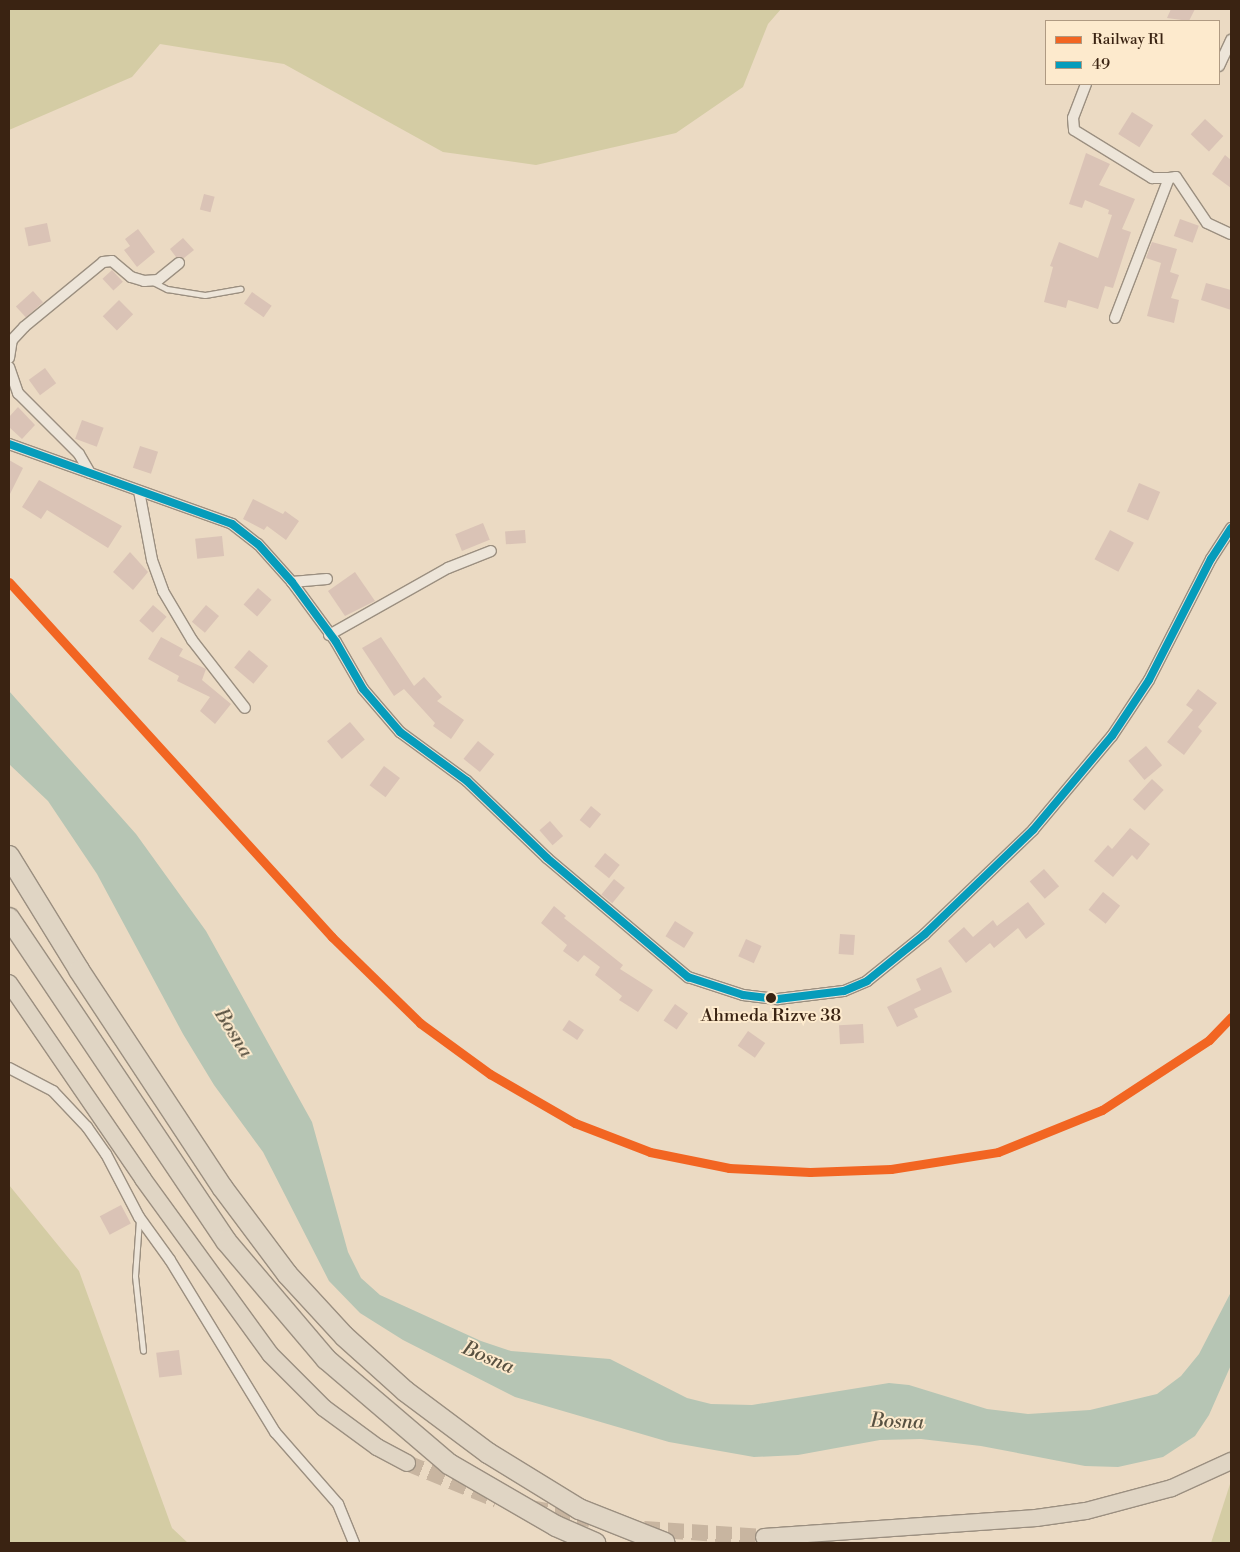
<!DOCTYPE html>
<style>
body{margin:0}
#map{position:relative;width:1240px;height:1552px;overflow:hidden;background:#ebdac3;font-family:"Libre Bodoni",serif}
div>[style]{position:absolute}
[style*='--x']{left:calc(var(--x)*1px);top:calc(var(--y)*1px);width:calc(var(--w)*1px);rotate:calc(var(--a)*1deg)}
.green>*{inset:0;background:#d4cca4}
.water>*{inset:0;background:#b6c5b4}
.building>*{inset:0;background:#dac3b6;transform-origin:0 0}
.primary-tunnel>*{height:16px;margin-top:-8px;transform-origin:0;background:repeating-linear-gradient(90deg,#c8b5a0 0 16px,transparent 0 24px)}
.roads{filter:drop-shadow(1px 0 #9b8f80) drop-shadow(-1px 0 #9b8f80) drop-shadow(0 1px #9b8f80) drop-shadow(0 -1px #9b8f80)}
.lane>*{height:5px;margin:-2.5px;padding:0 2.5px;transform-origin:2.5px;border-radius:2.5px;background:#ede5d9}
.street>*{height:10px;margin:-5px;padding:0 5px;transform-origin:5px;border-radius:5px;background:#ede5d9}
.primary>*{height:16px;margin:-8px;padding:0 8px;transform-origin:8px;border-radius:8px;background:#e0d5c4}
.highway>*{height:20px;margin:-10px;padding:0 10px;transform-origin:10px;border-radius:10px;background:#e0d5c4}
.bus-1>*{height:8px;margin:-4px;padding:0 4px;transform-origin:4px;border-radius:4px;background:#069cbb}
.rail-1>*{height:9px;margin:-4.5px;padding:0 4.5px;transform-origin:4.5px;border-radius:4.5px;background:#f26522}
.dots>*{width:14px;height:14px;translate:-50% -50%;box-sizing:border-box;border:2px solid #fdeacd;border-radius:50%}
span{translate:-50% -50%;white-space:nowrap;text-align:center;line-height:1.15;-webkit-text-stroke:4px #fdeacd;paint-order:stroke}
.bus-label{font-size:18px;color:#3a2312}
.water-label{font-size:20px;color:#585141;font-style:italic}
.frame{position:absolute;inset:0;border:10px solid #3a2312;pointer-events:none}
.legend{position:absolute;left:1045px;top:20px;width:175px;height:65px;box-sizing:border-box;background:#fdeacd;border:1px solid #af9a82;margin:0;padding:6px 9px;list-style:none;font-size:15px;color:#3a2312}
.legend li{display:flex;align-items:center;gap:10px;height:25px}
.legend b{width:25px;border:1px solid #af9a82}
</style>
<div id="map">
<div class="green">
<i style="clip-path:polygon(9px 9px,781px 9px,768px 24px,743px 87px,676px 133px,536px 165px,443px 152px,284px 64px,160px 44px,132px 77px,9px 130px)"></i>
<i style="clip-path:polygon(9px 1185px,79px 1271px,172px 1528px,188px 1543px,9px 1543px)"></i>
<i style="clip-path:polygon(1231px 1481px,1231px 1543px,1211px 1543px)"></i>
</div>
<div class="water">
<i style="clip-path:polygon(9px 691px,136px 834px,206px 931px,312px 1122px,348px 1252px,361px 1278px,380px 1295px,481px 1341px,511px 1351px,610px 1359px,687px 1398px,711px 1404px,752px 1405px,889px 1383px,909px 1385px,987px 1409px,1028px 1414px,1090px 1410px,1157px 1394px,1181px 1376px,1199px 1354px,1231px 1292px,1231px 1365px,1209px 1415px,1195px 1436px,1163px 1457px,1118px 1467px,1085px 1466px,981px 1446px,921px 1439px,880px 1440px,798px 1455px,754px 1457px,669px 1442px,515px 1397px,403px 1340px,360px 1313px,329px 1281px,263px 1152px,214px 1085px,183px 1034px,97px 874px,48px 801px,9px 764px)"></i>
</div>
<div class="building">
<i style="clip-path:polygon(1171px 9px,1195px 9px,1189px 21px,1167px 18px)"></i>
<i style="left:1132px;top:112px;width:25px;height:26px;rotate:32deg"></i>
<i style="left:1205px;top:119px;width:25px;height:21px;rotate:43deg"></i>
<i style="clip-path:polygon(1086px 153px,1110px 164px,1099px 185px,1135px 199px,1122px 229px,1131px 232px,1113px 288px,1105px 286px,1098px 309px,1068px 300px,1066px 308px,1044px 302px,1053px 267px,1050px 266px,1059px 242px,1098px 258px,1112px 215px,1108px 214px,1109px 210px,1085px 200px,1082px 208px,1069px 204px)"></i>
<i style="clip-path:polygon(1225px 155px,1231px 160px,1231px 188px,1212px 174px)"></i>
<i style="left:204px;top:194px;width:11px;height:16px;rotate:15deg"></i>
<i style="left:1180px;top:219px;width:20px;height:18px;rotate:20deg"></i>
<i style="left:47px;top:223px;width:19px;height:23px;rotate:78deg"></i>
<i style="clip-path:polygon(138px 229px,155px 252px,137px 267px,124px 250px,130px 246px,125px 239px)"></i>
<i style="clip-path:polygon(183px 238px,194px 250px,184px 258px,176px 257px,170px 249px)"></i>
<i style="clip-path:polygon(1152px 242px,1177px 249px,1170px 272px,1179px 275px,1171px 298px,1179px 300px,1174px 323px,1147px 316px,1161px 263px,1146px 258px)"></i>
<i style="left:112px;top:270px;width:16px;height:13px;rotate:47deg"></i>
<i style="clip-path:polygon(1206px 283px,1231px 290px,1231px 310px,1201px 300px)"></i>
<i style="left:33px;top:291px;width:15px;height:23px;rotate:48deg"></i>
<i style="left:252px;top:292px;width:24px;height:14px;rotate:35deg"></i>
<i style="left:119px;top:300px;width:20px;height:23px;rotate:45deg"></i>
<i style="left:45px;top:368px;width:19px;height:20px;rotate:54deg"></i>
<i style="clip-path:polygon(18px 407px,35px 425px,22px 439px,9px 427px,9px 417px)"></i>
<i style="left:82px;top:420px;width:23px;height:20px;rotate:20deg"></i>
<i style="left:140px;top:446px;width:19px;height:23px;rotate:18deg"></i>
<i style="clip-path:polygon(9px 460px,23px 468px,9px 496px)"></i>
<i style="clip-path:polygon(39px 480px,122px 526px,108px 548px,47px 510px,41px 519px,22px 507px)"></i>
<i style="left:1139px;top:483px;width:23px;height:31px;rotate:23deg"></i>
<i style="clip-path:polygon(253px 499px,283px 514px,285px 511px,299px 521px,286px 540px,267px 526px,264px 530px,243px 519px)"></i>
<i style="left:483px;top:523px;width:18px;height:30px;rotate:68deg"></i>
<i style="left:525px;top:530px;width:13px;height:20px;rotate:86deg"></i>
<i style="left:1110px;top:530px;width:27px;height:33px;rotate:28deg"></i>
<i style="left:222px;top:536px;width:20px;height:27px;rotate:84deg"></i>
<i style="clip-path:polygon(130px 552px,148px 572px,133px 590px,113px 572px)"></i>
<i style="clip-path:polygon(355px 572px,375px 601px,345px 616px,328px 591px)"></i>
<i style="left:258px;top:588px;width:18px;height:22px;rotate:41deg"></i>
<i style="left:153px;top:605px;width:18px;height:21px;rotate:41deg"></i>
<i style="left:206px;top:605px;width:17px;height:22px;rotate:40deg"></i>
<i style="clip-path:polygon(161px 637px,183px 649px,179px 656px,206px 669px,202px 680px,231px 704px,215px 724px,200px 711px,210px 697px,177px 681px,179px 676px,148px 659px)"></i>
<i style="clip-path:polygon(381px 637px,414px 686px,424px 677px,442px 697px,437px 701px,464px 720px,451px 739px,433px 726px,435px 723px,404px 689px,394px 696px,362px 648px)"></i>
<i style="left:249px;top:650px;width:25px;height:23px;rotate:40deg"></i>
<i style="clip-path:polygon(1198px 689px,1217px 703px,1198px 727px,1202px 731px,1184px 755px,1167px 742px,1193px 710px,1186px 705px)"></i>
<i style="left:350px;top:722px;width:23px;height:30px;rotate:50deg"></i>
<i style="left:478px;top:741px;width:21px;height:23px;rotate:39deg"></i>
<i style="left:1146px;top:746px;width:25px;height:23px;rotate:50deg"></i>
<i style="left:384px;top:766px;width:20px;height:24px;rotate:37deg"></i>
<i style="left:1152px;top:779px;width:16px;height:28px;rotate:43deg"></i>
<i style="left:591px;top:806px;width:13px;height:18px;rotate:39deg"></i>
<i style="left:550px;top:821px;width:20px;height:14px;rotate:49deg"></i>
<i style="clip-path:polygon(1130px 828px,1150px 844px,1137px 860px,1132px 855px,1113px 877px,1094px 861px,1108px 845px,1112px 849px)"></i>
<i style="left:605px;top:853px;width:19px;height:17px;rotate:39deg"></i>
<i style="left:1044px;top:869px;width:23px;height:19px;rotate:49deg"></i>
<i style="left:614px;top:879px;width:14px;height:20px;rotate:39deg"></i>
<i style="left:1103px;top:892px;width:22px;height:23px;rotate:39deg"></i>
<i style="clip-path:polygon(1028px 902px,1045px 924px,1026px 939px,1018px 928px,994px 948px,990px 943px,966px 963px,948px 941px,964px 927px,973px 937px,993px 920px,997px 926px)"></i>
<i style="clip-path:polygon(554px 906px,566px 916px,564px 918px,623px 965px,620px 969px,653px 990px,638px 1012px,619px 1000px,622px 996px,595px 975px,600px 967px,584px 955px,578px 962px,563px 951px,567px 945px,541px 923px)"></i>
<i style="left:675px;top:921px;width:22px;height:18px;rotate:32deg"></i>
<i style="left:840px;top:934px;width:15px;height:20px;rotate:4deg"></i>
<i style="left:746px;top:939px;width:17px;height:19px;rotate:24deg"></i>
<i style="clip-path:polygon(941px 967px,952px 992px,914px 1009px,918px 1017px,897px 1027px,887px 1007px,921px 990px,916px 979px)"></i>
<i style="left:675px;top:1004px;width:16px;height:20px;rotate:35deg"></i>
<i style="left:569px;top:1020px;width:18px;height:12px;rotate:34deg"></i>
<i style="left:863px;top:1024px;width:19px;height:24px;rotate:87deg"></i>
<i style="left:748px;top:1031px;width:21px;height:18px;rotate:35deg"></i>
<i style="left:121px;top:1205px;width:21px;height:24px;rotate:62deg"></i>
<i style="left:179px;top:1350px;width:25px;height:23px;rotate:83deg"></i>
</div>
<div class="primary-tunnel">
<i style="--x:407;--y:1463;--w:97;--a:22.3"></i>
<i style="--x:531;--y:1508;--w:60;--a:10.6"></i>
<i style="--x:644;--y:1529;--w:120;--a:3.8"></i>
</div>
<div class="roads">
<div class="lane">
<i style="--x:153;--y:282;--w:16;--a:27"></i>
<i style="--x:167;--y:289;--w:38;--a:9"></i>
<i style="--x:205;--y:295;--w:36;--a:-10"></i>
<i style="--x:139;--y:1220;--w:56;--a:94.1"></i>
<i style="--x:135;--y:1276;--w:75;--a:83.9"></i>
</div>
<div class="street">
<i style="--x:1219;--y:66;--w:29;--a:-65"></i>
<i style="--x:1086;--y:84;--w:36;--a:111"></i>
<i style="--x:1073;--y:118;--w:12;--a:85"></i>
<i style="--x:1074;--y:130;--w:92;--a:31.6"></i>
<i style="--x:1152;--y:178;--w:17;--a:0"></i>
<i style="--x:1115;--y:318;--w:150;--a:-68.9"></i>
<i style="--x:1169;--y:178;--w:7;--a:-8"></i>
<i style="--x:1176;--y:177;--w:55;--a:56"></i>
<i style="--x:1207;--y:223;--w:26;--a:25"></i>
<i style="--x:9;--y:358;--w:18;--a:-81"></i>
<i style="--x:12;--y:340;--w:18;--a:-47"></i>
<i style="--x:24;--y:327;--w:102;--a:-39.4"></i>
<i style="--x:103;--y:262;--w:9;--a:-6"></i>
<i style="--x:112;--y:261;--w:25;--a:40"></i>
<i style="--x:131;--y:277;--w:14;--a:17"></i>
<i style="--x:144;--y:281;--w:14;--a:-4"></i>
<i style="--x:158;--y:280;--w:27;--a:-39"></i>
<i style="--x:9;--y:367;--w:28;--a:71"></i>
<i style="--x:18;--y:393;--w:86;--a:45"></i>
<i style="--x:79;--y:454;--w:22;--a:60"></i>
<i style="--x:9;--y:444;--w:237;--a:19.7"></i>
<i style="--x:232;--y:524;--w:33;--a:38"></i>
<i style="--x:258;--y:544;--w:51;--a:48.2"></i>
<i style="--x:292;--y:582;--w:74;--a:53.7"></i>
<i style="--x:336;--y:642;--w:54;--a:60.1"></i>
<i style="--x:363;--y:689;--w:57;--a:49.3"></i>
<i style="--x:400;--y:732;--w:83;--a:36.2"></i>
<i style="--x:467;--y:781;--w:111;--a:43.9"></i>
<i style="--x:547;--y:858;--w:185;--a:40.2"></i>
<i style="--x:688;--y:977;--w:58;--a:18.1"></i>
<i style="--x:743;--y:995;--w:35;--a:7"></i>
<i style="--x:778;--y:999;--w:66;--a:-6.9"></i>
<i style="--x:844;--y:991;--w:25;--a:-23"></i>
<i style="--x:867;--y:981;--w:75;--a:-39"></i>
<i style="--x:925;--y:934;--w:150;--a:-43.9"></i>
<i style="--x:1033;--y:830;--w:123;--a:-50"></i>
<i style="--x:1112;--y:736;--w:67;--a:-56.5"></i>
<i style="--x:1149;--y:680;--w:136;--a:-62.9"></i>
<i style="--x:1211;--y:559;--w:37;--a:-57"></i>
<i style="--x:139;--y:491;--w:70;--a:79.3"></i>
<i style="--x:152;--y:560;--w:33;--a:70"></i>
<i style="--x:163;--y:591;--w:57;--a:59.4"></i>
<i style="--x:192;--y:640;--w:86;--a:52.1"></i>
<i style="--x:292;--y:582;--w:35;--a:-5"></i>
<i style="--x:329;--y:635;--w:137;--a:-29.4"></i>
<i style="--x:448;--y:568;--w:46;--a:-21.6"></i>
<i style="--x:9;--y:1068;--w:50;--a:27.6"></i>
<i style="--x:53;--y:1091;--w:50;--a:46.6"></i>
<i style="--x:87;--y:1127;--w:33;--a:55"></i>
<i style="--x:106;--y:1154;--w:71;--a:62.4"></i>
<i style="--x:139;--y:1217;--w:53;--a:54.2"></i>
<i style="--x:170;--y:1260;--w:202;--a:58.6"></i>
<i style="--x:275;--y:1432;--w:96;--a:48.8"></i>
<i style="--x:338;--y:1504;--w:42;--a:67.7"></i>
</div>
<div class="primary">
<i style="--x:9;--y:983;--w:237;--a:55.6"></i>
<i style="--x:143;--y:1179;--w:216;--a:54"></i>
<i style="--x:270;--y:1354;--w:76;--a:45"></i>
<i style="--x:324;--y:1408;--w:66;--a:36.3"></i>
<i style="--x:377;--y:1447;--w:34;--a:28"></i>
<i style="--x:764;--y:1537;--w:273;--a:-4"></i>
<i style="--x:1036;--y:1518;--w:50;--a:-8"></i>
<i style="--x:1086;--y:1511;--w:89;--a:-15"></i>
<i style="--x:1172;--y:1488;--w:65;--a:-24.6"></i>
</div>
<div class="highway">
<i style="--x:9;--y:856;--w:134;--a:58.4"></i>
<i style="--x:79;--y:970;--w:260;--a:56.6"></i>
<i style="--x:222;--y:1187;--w:109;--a:53.2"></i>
<i style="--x:287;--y:1274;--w:84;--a:47.4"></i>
<i style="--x:344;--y:1336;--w:82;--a:42"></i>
<i style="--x:405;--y:1391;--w:104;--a:36.8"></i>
<i style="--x:488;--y:1453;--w:107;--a:31.6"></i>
<i style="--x:579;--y:1509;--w:92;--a:21.6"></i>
<i style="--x:9;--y:918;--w:389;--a:56.1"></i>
<i style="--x:226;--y:1241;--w:155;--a:49.7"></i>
<i style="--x:326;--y:1359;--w:162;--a:40.5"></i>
<i style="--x:449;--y:1464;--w:124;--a:30.1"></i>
<i style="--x:556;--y:1526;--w:43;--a:23.6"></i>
</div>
</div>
<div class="bus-1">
<i style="--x:9;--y:444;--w:237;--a:19.7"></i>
<i style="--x:232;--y:524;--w:33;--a:38"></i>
<i style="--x:258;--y:544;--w:51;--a:48.2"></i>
<i style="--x:292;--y:582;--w:74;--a:53.7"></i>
<i style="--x:336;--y:642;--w:54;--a:60.1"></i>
<i style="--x:363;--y:689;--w:57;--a:49.3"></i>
<i style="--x:400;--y:732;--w:83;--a:36.2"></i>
<i style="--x:467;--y:781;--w:111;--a:43.9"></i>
<i style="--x:547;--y:858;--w:185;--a:40.2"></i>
<i style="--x:688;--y:977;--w:58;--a:18.1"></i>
<i style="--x:743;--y:995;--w:35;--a:7"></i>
<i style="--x:778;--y:999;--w:66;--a:-6.9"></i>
<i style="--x:844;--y:991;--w:25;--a:-23"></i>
<i style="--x:867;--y:981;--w:75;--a:-39"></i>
<i style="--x:925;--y:934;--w:150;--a:-43.9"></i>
<i style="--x:1033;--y:830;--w:123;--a:-50"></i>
<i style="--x:1112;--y:736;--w:67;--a:-56.5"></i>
<i style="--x:1149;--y:680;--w:136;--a:-62.9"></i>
<i style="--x:1211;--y:559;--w:37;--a:-57"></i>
</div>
<div class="rail-1">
<i style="--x:9;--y:582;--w:480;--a:47.7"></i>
<i style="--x:332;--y:937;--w:123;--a:44.3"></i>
<i style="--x:420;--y:1023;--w:87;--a:36.1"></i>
<i style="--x:490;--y:1074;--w:98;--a:30"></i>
<i style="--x:575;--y:1123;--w:80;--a:21.1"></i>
<i style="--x:650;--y:1152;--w:81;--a:11.4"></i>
<i style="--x:729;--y:1168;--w:81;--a:2.8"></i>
<i style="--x:810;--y:1172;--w:81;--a:-2.1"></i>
<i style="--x:891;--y:1169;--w:108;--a:-9"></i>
<i style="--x:998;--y:1152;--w:112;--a:-22"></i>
<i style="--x:1102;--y:1110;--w:128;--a:-33.2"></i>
<i style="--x:1209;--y:1040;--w:32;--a:-46"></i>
</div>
<div class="dots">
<i style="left:771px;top:998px;background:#3a2312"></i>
</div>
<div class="bus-label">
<span style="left:771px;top:1016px">Ahmeda Rizve 38</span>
</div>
<div class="water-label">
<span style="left:233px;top:1033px;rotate:58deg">Bosna</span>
<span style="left:488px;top:1358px;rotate:23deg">Bosna</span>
<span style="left:897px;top:1422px;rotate:2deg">Bosna</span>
</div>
<div class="frame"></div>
<ul class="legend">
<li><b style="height:6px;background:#f26522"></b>Railway R1</li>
<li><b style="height:6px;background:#069cbb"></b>49</li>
</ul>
</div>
